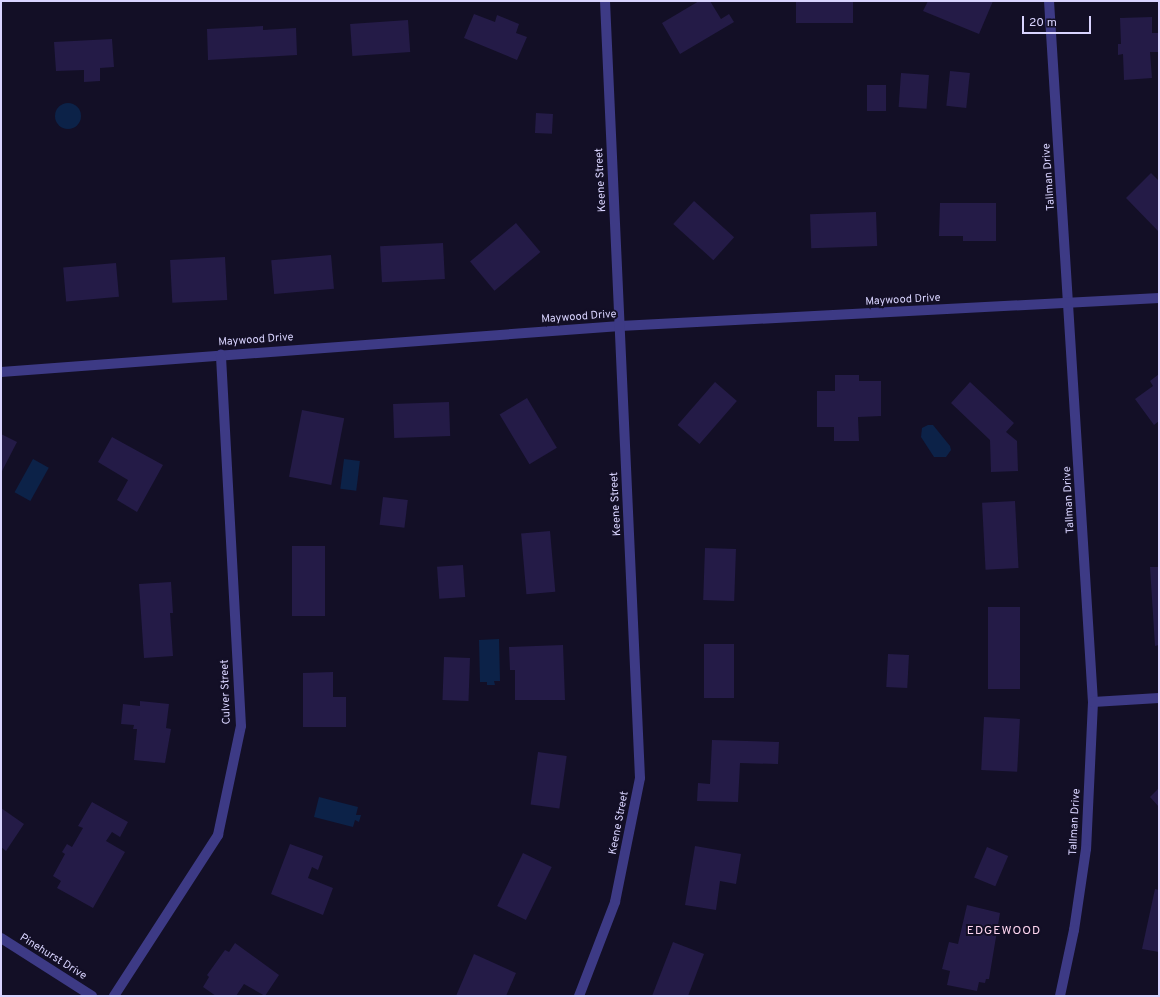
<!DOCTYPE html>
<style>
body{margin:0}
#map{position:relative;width:1160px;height:997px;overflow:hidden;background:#130f26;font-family:Overpass,sans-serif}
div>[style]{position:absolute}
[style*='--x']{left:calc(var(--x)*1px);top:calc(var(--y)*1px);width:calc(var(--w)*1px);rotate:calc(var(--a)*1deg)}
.water>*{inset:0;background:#0c2248;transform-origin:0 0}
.round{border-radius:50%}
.building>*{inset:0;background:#241b47;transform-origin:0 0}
.street>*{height:10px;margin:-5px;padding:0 5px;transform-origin:5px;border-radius:5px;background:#3d3a85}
span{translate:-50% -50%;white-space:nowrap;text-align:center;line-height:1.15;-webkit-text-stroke:4px #130f26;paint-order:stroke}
.street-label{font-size:11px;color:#d9d4ff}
.neighbourhood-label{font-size:12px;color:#ffd6f0;letter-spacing:1px}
.frame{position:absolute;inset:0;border:2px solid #d9d4ff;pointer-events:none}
.scale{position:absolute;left:1022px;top:16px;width:69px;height:18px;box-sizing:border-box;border:2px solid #d9d4ff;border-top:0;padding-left:5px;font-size:12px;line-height:14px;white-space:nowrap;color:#d9d4ff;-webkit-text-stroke:3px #130f26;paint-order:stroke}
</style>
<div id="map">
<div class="water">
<i class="round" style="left:55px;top:103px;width:26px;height:26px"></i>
<i style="clip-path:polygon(928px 425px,933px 425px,950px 446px,951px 450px,946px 457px,934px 457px,921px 437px,922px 428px)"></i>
<i style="left:33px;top:459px;width:18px;height:38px;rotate:29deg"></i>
<i style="left:344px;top:459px;width:16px;height:30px;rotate:7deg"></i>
<i style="clip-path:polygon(499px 639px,500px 681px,494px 681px,495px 685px,487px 685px,487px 682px,480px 682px,479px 640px)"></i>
<i style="clip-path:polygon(319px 797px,358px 807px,356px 815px,361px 815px,359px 822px,355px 820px,353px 827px,314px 817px)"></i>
</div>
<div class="building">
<i style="clip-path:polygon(699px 1px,710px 1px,721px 19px,729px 14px,734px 22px,680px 54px,662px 23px)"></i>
<i style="left:796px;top:1px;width:57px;height:22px"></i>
<i style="clip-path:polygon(928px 1px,993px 1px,979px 34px,923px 11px)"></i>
<i style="clip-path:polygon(474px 14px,495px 22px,497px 15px,519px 24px,516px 33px,527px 37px,517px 60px,464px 38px)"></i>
<i style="clip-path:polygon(1152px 17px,1152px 33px,1159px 33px,1159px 52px,1150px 52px,1152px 78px,1124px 80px,1123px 54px,1118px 55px,1118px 44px,1121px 44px,1120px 18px)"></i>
<i style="left:408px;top:20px;width:32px;height:58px;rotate:86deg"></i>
<i style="clip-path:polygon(263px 26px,263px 30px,296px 28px,297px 55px,208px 60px,207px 29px)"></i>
<i style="clip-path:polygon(112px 39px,114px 67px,100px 68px,100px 81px,84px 82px,84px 70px,56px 71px,54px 42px)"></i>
<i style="left:950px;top:71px;width:20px;height:35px;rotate:6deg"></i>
<i style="left:901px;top:73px;width:28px;height:34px;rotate:4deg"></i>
<i style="left:867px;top:85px;width:19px;height:26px"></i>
<i style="left:536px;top:113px;width:17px;height:20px;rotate:3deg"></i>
<i style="clip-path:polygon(1151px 173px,1159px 181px,1159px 232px,1126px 198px)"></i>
<i style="left:694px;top:201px;width:54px;height:31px;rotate:42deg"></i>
<i style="clip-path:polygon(940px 203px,996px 203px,996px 241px,963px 241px,963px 236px,939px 236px)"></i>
<i style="left:876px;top:212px;width:34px;height:66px;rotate:88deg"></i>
<i style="left:516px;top:223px;width:38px;height:60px;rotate:50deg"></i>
<i style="left:443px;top:243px;width:36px;height:63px;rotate:87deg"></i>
<i style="left:331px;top:255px;width:34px;height:60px;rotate:85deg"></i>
<i style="left:225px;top:257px;width:43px;height:55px;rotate:87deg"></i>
<i style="left:116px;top:263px;width:34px;height:53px;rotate:85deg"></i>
<i style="clip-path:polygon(1159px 374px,1159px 421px,1154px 425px,1135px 399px,1153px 386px,1150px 381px)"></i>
<i style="clip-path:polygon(835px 375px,859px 375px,859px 381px,881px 381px,881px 416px,858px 417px,859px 441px,834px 441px,834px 427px,817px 427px,817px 391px,835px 391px)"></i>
<i style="left:715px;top:382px;width:29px;height:57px;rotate:41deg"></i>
<i style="clip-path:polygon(970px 382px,1014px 423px,1006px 432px,1017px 441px,1018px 471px,991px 472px,990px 440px,951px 403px)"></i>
<i style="left:527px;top:398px;width:58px;height:32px;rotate:59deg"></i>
<i style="left:449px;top:402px;width:34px;height:56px;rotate:88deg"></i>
<i style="left:302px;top:410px;width:43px;height:68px;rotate:11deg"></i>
<i style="clip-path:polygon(1px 434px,17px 442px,1px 473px)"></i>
<i style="clip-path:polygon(112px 437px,163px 465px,137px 512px,117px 500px,128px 480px,98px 462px)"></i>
<i style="left:383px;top:497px;width:25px;height:28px;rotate:7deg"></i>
<i style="left:1015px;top:501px;width:67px;height:33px;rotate:87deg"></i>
<i style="left:550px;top:531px;width:61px;height:29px;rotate:85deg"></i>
<i style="left:325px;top:546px;width:70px;height:33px;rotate:90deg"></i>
<i style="left:705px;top:548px;width:31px;height:52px;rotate:2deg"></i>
<i style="left:463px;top:565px;width:32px;height:26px;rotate:86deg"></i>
<i style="clip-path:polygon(1150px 567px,1159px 567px,1159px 645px,1155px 646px)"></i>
<i style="clip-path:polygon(171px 582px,173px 613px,170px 613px,173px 656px,144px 658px,139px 584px)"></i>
<i style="left:988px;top:607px;width:32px;height:82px"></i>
<i style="left:704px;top:644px;width:30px;height:54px"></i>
<i style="clip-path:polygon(563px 645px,565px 700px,515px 700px,515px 670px,510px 670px,509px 647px)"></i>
<i style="left:888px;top:654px;width:21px;height:33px;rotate:3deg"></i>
<i style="left:444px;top:657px;width:26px;height:43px;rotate:2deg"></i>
<i style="clip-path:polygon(333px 672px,333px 697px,346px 697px,346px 727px,303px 727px,303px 673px)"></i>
<i style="clip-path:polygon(140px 701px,169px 704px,166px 728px,171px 729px,165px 763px,134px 760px,137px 729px,133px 729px,134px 725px,121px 724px,123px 704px,140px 706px)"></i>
<i style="left:984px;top:717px;width:36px;height:53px;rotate:3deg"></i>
<i style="clip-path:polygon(712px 740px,779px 742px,778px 764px,740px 763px,738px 802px,697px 801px,698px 783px,710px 784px)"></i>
<i style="left:538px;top:752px;width:29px;height:53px;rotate:8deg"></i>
<i style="clip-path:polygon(1159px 788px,1159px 807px,1150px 797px)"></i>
<i style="clip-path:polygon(92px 802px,128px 822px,120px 837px,112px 832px,106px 841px,125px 852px,93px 908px,57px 888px,61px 881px,53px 876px,65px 854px,62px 852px,67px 844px,72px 847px,83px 828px,78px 826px)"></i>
<i style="clip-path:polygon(1px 808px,24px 824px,6px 851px,1px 847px)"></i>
<i style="clip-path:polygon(290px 844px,323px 856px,318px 870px,312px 867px,308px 878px,333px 888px,323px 915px,271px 894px)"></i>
<i style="clip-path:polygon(695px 846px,741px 854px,736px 884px,720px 881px,716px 910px,685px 905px)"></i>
<i style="left:987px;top:847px;width:23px;height:33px;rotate:23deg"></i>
<i style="left:523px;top:853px;width:32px;height:59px;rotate:26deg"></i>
<i style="clip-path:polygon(1155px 889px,1159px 890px,1159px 952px,1142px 949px)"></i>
<i style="clip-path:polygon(967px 905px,1000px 913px,989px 979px,986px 979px,985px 983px,979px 982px,977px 991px,947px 985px,950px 971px,942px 969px,949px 942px,958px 944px)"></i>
<i style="clip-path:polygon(673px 942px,704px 954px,688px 996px,652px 996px)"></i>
<i style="clip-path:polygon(235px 943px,279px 975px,265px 996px,244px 984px,236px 996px,216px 996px,203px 987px,209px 977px,207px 975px,225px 950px,229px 952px)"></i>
<i style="clip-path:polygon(474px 954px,516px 973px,506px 996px,456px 996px)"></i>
</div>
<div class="street">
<i style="--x:1049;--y:1;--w:702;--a:86.41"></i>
<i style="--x:1093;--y:702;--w:147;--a:92.7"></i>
<i style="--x:1086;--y:849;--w:82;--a:98.4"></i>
<i style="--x:1074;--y:930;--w:67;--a:102"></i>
<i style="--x:1;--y:372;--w:621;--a:-4.25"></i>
<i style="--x:620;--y:326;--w:540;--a:-2.97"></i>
<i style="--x:1093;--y:702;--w:66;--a:-3.5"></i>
<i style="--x:1;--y:938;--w:108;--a:32.5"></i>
<i style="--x:114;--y:996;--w:192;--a:-57.1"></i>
<i style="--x:218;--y:835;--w:111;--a:-78.1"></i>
<i style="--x:241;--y:726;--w:372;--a:-93.1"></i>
<i style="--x:579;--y:996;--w:101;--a:-69"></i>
<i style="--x:615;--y:902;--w:126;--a:-78.6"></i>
<i style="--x:640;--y:778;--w:778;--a:-92.58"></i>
</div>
<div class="street-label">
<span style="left:1049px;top:177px;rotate:-94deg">Tallman Drive</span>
<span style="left:601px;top:180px;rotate:-93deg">Keene Street</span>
<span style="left:903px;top:300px;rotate:-3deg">Maywood Drive</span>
<span style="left:579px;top:317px;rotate:-4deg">Maywood Drive</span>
<span style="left:256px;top:340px;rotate:-4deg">Maywood Drive</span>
<span style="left:1069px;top:500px;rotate:-93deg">Tallman Drive</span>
<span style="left:616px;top:504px;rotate:-93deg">Keene Street</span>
<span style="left:226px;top:692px;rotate:-92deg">Culver Street</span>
<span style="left:1075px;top:822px;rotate:-87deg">Tallman Drive</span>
<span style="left:619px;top:823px;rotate:-79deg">Keene Street</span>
<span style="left:53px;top:957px;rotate:32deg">Pinehurst Drive</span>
</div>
<div class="neighbourhood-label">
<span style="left:1004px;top:932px">EDGEWOOD</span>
</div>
<div class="frame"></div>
<div class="scale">20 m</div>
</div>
